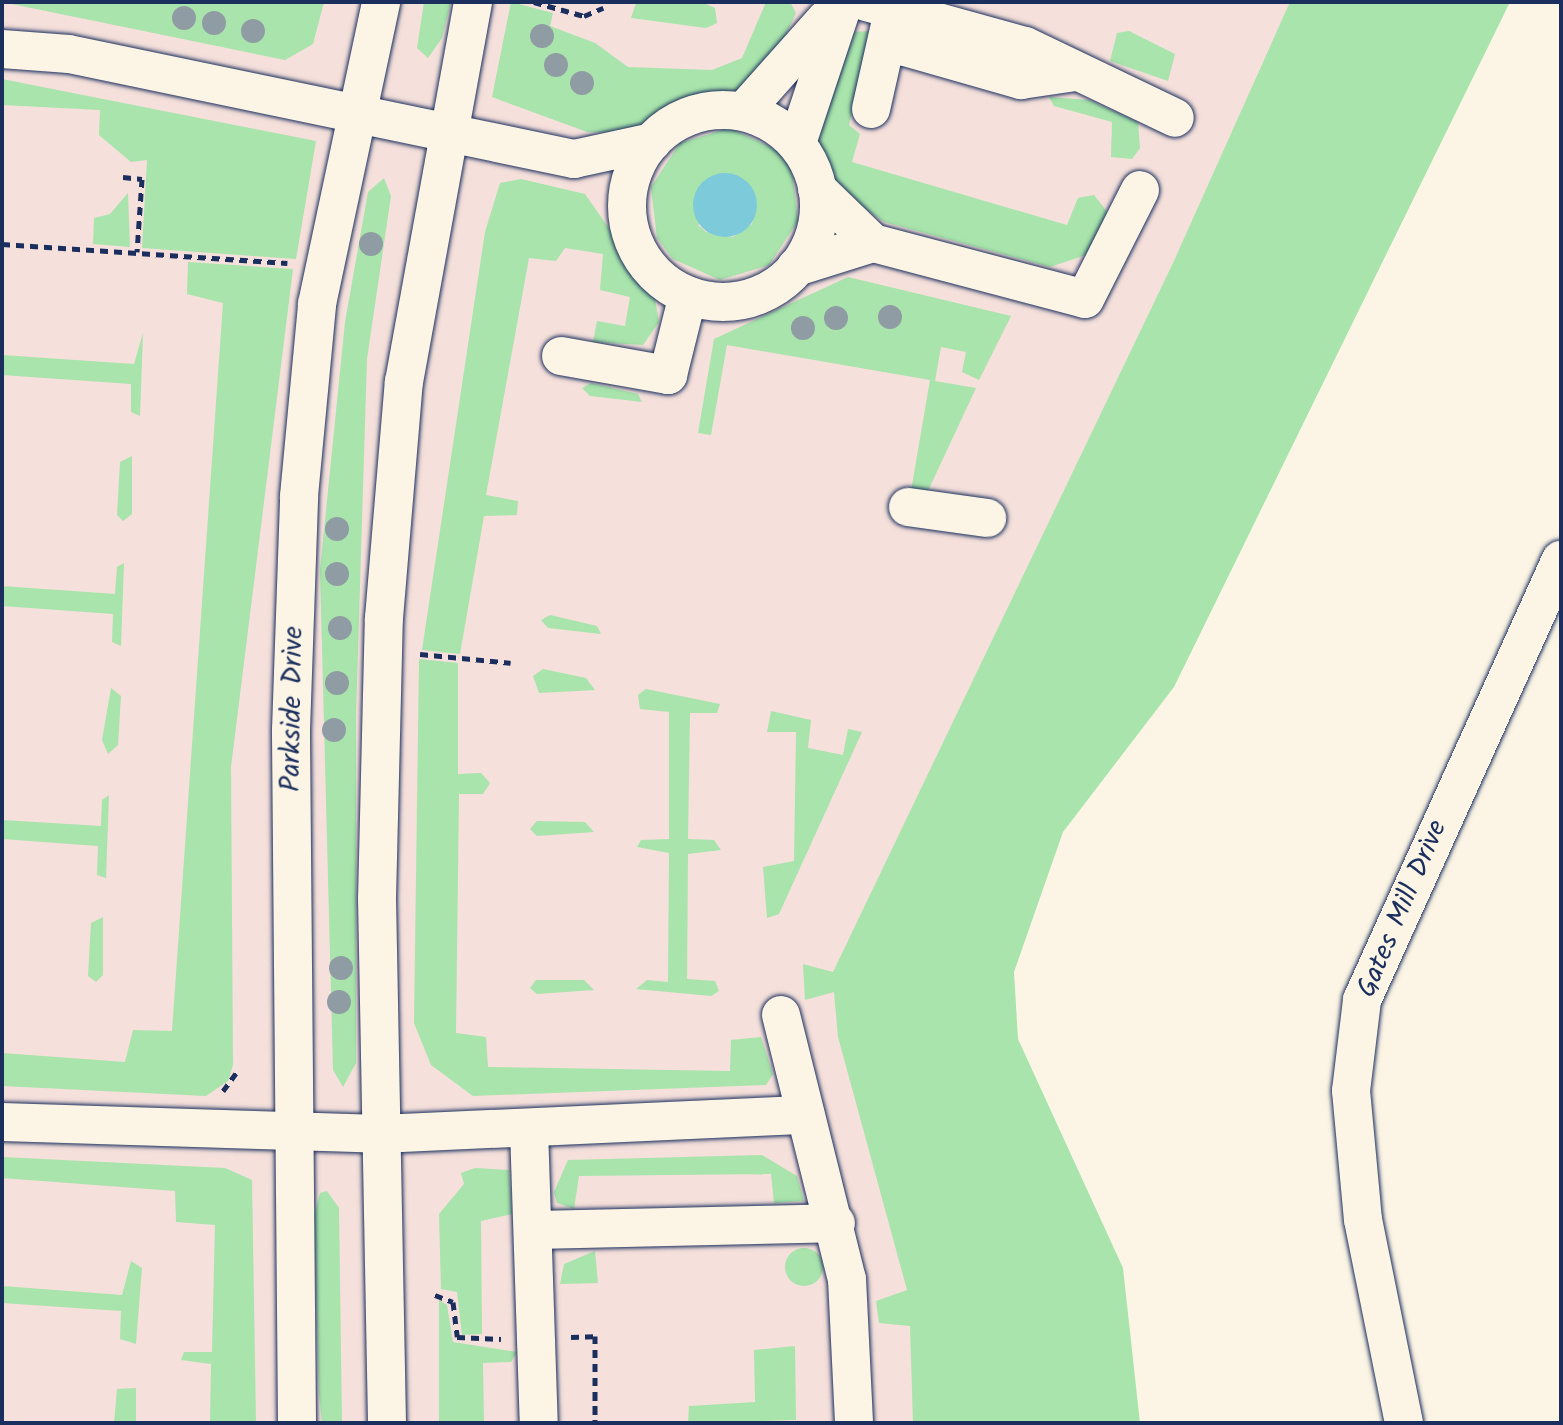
<!DOCTYPE html>
<html>
<head>
<meta charset="utf-8">
<style>
  body { margin:0 }
  #map { position:relative; width:1563px; height:1425px; overflow:hidden; background:#fcf5e5; font-family:Kalam,sans-serif }
  div>[style] { position:absolute }
  .built>* { inset:0; background:#f5e0db }
  .green>* { inset:0; background:#a8e4ab }
  .round { border-radius:50% }
  .water>* { inset:0; background:#7dcadb }
  .path>* { height:5px; margin-top:-2.5px; transform-origin:0; background:repeating-linear-gradient(90deg,#1b2f5e 0 8px,transparent 0 14px) }
  .roads { filter:drop-shadow(0 0 2px #1b2f5e) drop-shadow(0 0 2px #1b2f5e) }
  .minor>* { height:38px; margin:-19px; padding:0 19px; transform-origin:19px; border-radius:19px; background:#fcf5e5 }
  .minor>.ring { margin:-19px; padding:0; box-sizing:content-box; background:none; border:38px solid #fcf5e5; border-radius:50% }
  .trees>* { width:24px; height:24px; margin:-12px; border-radius:50%; background:#909ca3 }
  span { translate:-50% -50%; white-space:nowrap; text-align:center; line-height:1.15; -webkit-text-stroke:6px #fcf5e5; paint-order:stroke }
  .street-label { font-size:28px; color:#1b2f5e }
  .frame { position:absolute; inset:0; border:4px solid #1b2f5e; pointer-events:none }
</style>
</head>
<body>
<div id="map">
  <div class="built">
    <div style="clip-path:polygon(2px 2px,1408px 2px,940px 985px,1000px 1423px,2px 1423px)"></div>
  </div>
  <div class="green">
    <div style="clip-path:polygon(2px 2px,235px 4px,324px 2px,313px 44px,285px 60px)"></div>
    <div style="clip-path:polygon(424px 2px,451px 2px,442px 38px,428px 58px,417px 48px)"></div>
    <div style="clip-path:polygon(511px 2px,553px 13px,550px 26px,595px 43px,628px 67px,712px 70px,742px 58px,766px 2px,790px 2px,796px 13px,770px 69px,741px 91px,705px 93px,627px 133px,587px 132px,492px 97px)"></div>
    <div style="clip-path:polygon(665px 2px,701px 2px,715px 8px,717px 23px,706px 28px,631px 18px,636px 3px)"></div>
    <div style="clip-path:polygon(1290px 2px,1510px 2px,1174px 687px,1063px 832px,1014px 972px,1018px 1039px,1123px 1268px,1140px 1423px,913px 1423px,910px 1326px,879px 1323px,876px 1301px,907px 1290px,838px 1037px,834px 992px,805px 1000px,803px 964px,833px 972px,1173px 263px)"></div>
    <div style="clip-path:polygon(871px 31px,849px 125px,860px 134px,852px 162px,1067px 225px,1078px 198px,1094px 195px,1108px 213px,1086px 255px,1050px 267px,884px 222px,840px 191px,804px 128px,850px 32px)"></div>
    <div style="clip-path:polygon(1129px 31px,1175px 54px,1168px 81px,1110px 61px,1117px 33px)"></div>
    <div style="clip-path:polygon(2px 79px,316px 141px,296px 259px,142px 248px,147px 160px,131px 162px,99px 135px,100px 110px,2px 105px)"></div>
    <div style="clip-path:polygon(1049px 97px,1089px 100px,1138px 122px,1140px 148px,1132px 159px,1111px 157px,1112px 122px,1054px 106px)"></div>
    <div style="clip-path:polygon(evenodd,729px 128px,776px 149px,792px 170px,798px 221px,769px 265px,720px 280px,673px 259px,657px 238px,651px 187px,680px 143px,729px 128px,747px 182px,757px 202px,752px 224px,733px 237px,706px 232px,698px 225px,747px 182px)"></div>
    <div style="clip-path:polygon(384px 178px,391px 196px,367px 359px,356px 715px,356px 1063px,343px 1087px,333px 1070px,320px 570px,345px 322px,368px 192px)"></div>
    <div style="clip-path:polygon(521px 179px,585px 194px,654px 293px,659px 322px,643px 345px,593px 342px,597px 321px,625px 326px,630px 297px,600px 290px,603px 254px,565px 248px,556px 261px,529px 258px,486px 495px,518px 501px,517px 515px,484px 516px,460px 654px,422px 650px,485px 232px,500px 183px)"></div>
    <div style="clip-path:polygon(128px 193px,130px 247px,93px 244px,94px 218px,110px 214px)"></div>
    <div style="clip-path:polygon(188px 262px,293px 269px,231px 767px,233px 1065px,228px 1081px,206px 1096px,2px 1086px,2px 1053px,125px 1062px,133px 1030px,172px 1031px,223px 303px,187px 294px)"></div>
    <div style="clip-path:polygon(848px 277px,1011px 316px,979px 380px,962px 372px,966px 352px,941px 347px,935px 381px,976px 388px,927px 493px,911px 491px,930px 380px,727px 345px,711px 435px,698px 433px,714px 339px)"></div>
    <div style="clip-path:polygon(143px 333px,140px 416px,131px 412px,131px 384px,2px 375px,2px 355px,134px 364px)"></div>
    <div style="clip-path:polygon(591px 383px,638px 394px,642px 402px,590px 396px,582px 388px)"></div>
    <div style="clip-path:polygon(132px 456px,132px 514px,123px 521px,117px 515px,120px 462px)"></div>
    <div style="clip-path:polygon(124px 563px,121px 646px,112px 642px,113px 614px,2px 606px,2px 586px,115px 594px,117px 567px)"></div>
    <div style="clip-path:polygon(550px 615px,597px 626px,601px 634px,548px 628px,541px 620px)"></div>
    <div style="clip-path:polygon(419px 659px,458px 663px,458px 774px,481px 773px,490px 783px,483px 794px,459px 794px,456px 1033px,486px 1037px,488px 1067px,730px 1071px,731px 1040px,761px 1037px,773px 1074px,766px 1085px,473px 1096px,431px 1065px,414px 1023px)"></div>
    <div style="clip-path:polygon(543px 669px,586px 678px,595px 690px,539px 693px,533px 676px)"></div>
    <div style="clip-path:polygon(111px 688px,121px 696px,118px 745px,108px 754px,102px 740px)"></div>
    <div style="clip-path:polygon(646px 689px,720px 704px,717px 713px,690px 713px,688px 839px,714px 840px,721px 850px,688px 854px,687px 979px,715px 981px,719px 991px,711px 996px,636px 989px,647px 980px,668px 982px,669px 853px,637px 847px,641px 840px,669px 839px,669px 712px,640px 709px,638px 695px)"></div>
    <div style="clip-path:polygon(771px 711px,811px 720px,808px 748px,843px 755px,848px 729px,862px 732px,779px 914px,767px 918px,763px 867px,794px 861px,796px 732px,767px 732px)"></div>
    <div style="clip-path:polygon(109px 795px,106px 878px,97px 875px,98px 846px,2px 839px,2px 820px,101px 826px,102px 800px)"></div>
    <div style="clip-path:polygon(537px 821px,585px 822px,594px 832px,537px 836px,530px 829px)"></div>
    <div style="clip-path:polygon(103px 917px,103px 975px,96px 982px,88px 976px,91px 923px)"></div>
    <div style="clip-path:polygon(536px 980px,584px 980px,594px 990px,537px 994px,530px 988px)"></div>
    <div style="clip-path:polygon(762px 1155px,797px 1176px,804px 1201px,774px 1203px,771px 1174px,579px 1176px,574px 1209px,557px 1203px,554px 1192px,568px 1160px)"></div>
    <div style="clip-path:polygon(2px 1157px,225px 1168px,252px 1180px,256px 1423px,210px 1423px,211px 1364px,181px 1360px,184px 1352px,212px 1352px,215px 1225px,176px 1222px,175px 1191px,2px 1178px)"></div>
    <div style="clip-path:polygon(475px 1168px,509px 1170px,512px 1214px,481px 1221px,482px 1334px,462px 1335px,457px 1292px,441px 1289px,439px 1214px,464px 1184px,461px 1173px)"></div>
    <div style="clip-path:polygon(327px 1191px,339px 1208px,342px 1423px,322px 1423px,319px 1394px,314px 1215px,320px 1193px)"></div>
    <div class="round" style="left:785px;top:1248px;width:38px;height:38px"></div>
    <div style="clip-path:polygon(595px 1251px,598px 1283px,560px 1284px,564px 1264px)"></div>
    <div style="clip-path:polygon(131px 1261px,142px 1268px,136px 1344px,120px 1339px,121px 1311px,2px 1303px,2px 1286px,122px 1295px)"></div>
    <div style="clip-path:polygon(439px 1300px,447px 1305px,453px 1342px,517px 1352px,511px 1362px,483px 1363px,484px 1423px,439px 1423px)"></div>
    <div style="clip-path:polygon(795px 1346px,796px 1420px,688px 1423px,689px 1406px,755px 1402px,754px 1350px)"></div>
    <div style="clip-path:polygon(136px 1388px,136px 1423px,114px 1423px,117px 1389px)"></div>
  </div>
  <div class="water">
    <div class="round" style="left:693px;top:173px;width:64px;height:64px"></div>
  </div>
  <div class="path">
    <div style="left:534px;top:2px;width:52px;rotate:15.6deg"></div>
    <div style="left:584px;top:16px;width:21px;rotate:-23deg"></div>
    <div style="left:123px;top:177px;width:19px;rotate:6deg"></div>
    <div style="left:142px;top:179px;width:73px;rotate:93.9deg"></div>
    <div style="left:2px;top:244px;width:286px;rotate:3.8deg"></div>
    <div style="left:420px;top:654px;width:91px;rotate:5.6deg"></div>
    <div style="left:223px;top:1091px;width:26px;rotate:-54deg"></div>
    <div style="left:435px;top:1295px;width:19px;rotate:21deg"></div>
    <div style="left:453px;top:1302px;width:35px;rotate:83deg"></div>
    <div style="left:457px;top:1337px;width:44px;rotate:2.6deg"></div>
    <div style="left:571px;top:1337px;width:24px;rotate:-2deg"></div>
    <div style="left:595px;top:1336px;width:87px;rotate:90deg"></div>
  </div>
  <div class="roads">
    <div class="minor">
      <div style="left:866px;top:2px;width:165px;rotate:15.5deg"></div>
      <div style="left:1025px;top:46px;width:166px;rotate:25.6deg"></div>
      <div style="left:893px;top:10px;width:39px;rotate:72deg"></div>
      <div style="left:905px;top:47px;width:121px;rotate:15.9deg"></div>
      <div style="left:1021px;top:80px;width:55px;rotate:-8.4deg"></div>
      <div style="left:2px;top:49px;width:67px;rotate:4.3deg"></div>
      <div style="left:69px;top:54px;width:516px;rotate:11.75deg"></div>
      <div style="left:574px;top:159px;width:80px;rotate:-12.3deg"></div>
      <div style="left:871px;top:109px;width:100px;rotate:-77.3deg"></div>
      <div class="ring" style="left:627px;top:110px;width:154px;height:154px"></div>
      <div style="left:744px;top:111px;width:123px;rotate:-48.3deg"></div>
      <div style="left:797px;top:143px;width:149px;rotate:-71.6deg"></div>
      <div style="left:817px;top:189px;width:78px;rotate:44deg"></div>
      <div style="left:873px;top:243px;width:219px;rotate:14.8deg"></div>
      <div style="left:1085px;top:299px;width:122px;rotate:-63.2deg"></div>
      <div style="left:796px;top:267px;width:81px;rotate:-17.3deg"></div>
      <div style="left:561px;top:356px;width:109px;rotate:10.1deg"></div>
      <div style="left:668px;top:375px;width:82px;rotate:-76deg"></div>
      <div style="left:908px;top:507px;width:80px;rotate:7.9deg"></div>
      <div style="left:781px;top:1015px;width:272px;rotate:76deg"></div>
      <div style="left:847px;top:1279px;width:144px;rotate:87.2deg"></div>
      <div style="left:2px;top:1122px;width:378px;rotate:1.8deg"></div>
      <div style="left:380px;top:1134px;width:426px;rotate:-2.6deg"></div>
      <div style="left:529px;top:1129px;width:294px;rotate:88.1deg"></div>
      <div style="left:533px;top:1230px;width:303px;rotate:-1.3deg"></div>
      <div style="left:297px;top:1423px;width:693px;rotate:-90.5deg"></div>
      <div style="left:291px;top:730px;width:234px;rotate:-88deg"></div>
      <div style="left:299px;top:496px;width:193px;rotate:-84.6deg"></div>
      <div style="left:317px;top:304px;width:309px;rotate:-78deg"></div>
      <div style="left:387px;top:1423px;width:524px;rotate:-91.09deg"></div>
      <div style="left:377px;top:899px;width:281px;rotate:-88.6deg"></div>
      <div style="left:384px;top:618px;width:237px;rotate:-85.2deg"></div>
      <div style="left:404px;top:382px;width:386px;rotate:-79.7deg"></div>
      <div style="left:1404px;top:1423px;width:207px;rotate:-101.4deg"></div>
      <div style="left:1363px;top:1220px;width:130px;rotate:-95.3deg"></div>
      <div style="left:1351px;top:1091px;width:92px;rotate:-83.1deg"></div>
      <div style="left:1362px;top:1000px;width:483px;rotate:-65.7deg"></div>
    </div>
  </div>
  <div class="trees">
    <div style="left:184px;top:18px"></div>
    <div style="left:214px;top:23px"></div>
    <div style="left:253px;top:31px"></div>
    <div style="left:542px;top:36px"></div>
    <div style="left:556px;top:65px"></div>
    <div style="left:582px;top:83px"></div>
    <div style="left:371px;top:244px"></div>
    <div style="left:890px;top:317px"></div>
    <div style="left:836px;top:318px"></div>
    <div style="left:803px;top:328px"></div>
    <div style="left:337px;top:529px"></div>
    <div style="left:337px;top:574px"></div>
    <div style="left:340px;top:628px"></div>
    <div style="left:337px;top:683px"></div>
    <div style="left:334px;top:730px"></div>
    <div style="left:341px;top:968px"></div>
    <div style="left:339px;top:1002px"></div>
  </div>
  <div class="street-label">
    <span style="left:293px;top:709px;rotate:-89deg">Parkside Drive</span>
    <span style="left:1403px;top:909px;rotate:-67deg">Gates Mill Drive</span>
  </div>
  <div class="frame"></div>
</div>
</body>
</html>
